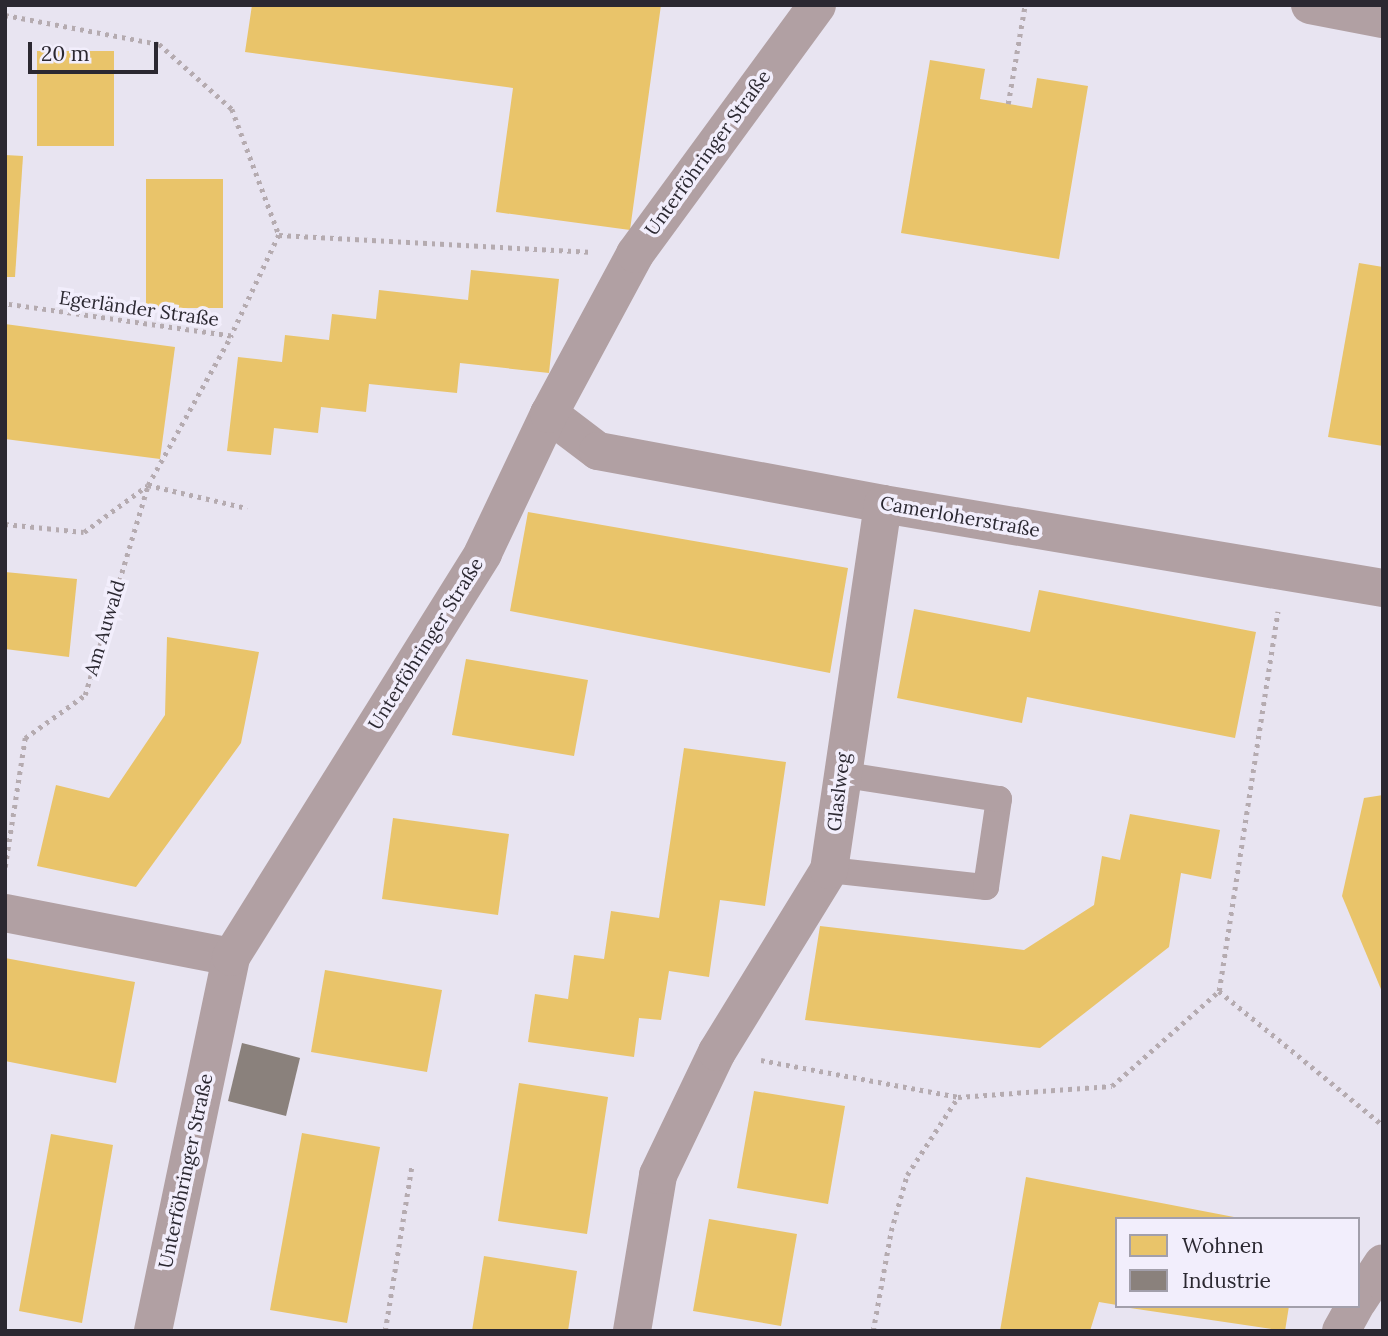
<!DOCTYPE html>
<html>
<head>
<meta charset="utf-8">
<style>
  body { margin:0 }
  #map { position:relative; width:1388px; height:1336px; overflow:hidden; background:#e8e4f1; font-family:Lora,serif }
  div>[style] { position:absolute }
  .homes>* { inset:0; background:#e9c46a }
  .industry>* { inset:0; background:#8a817c }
  .path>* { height:4.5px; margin-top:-2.25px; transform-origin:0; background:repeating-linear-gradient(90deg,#b5abb0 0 3.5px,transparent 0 8.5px) }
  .lane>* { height:26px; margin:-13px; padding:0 13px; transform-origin:13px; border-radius:13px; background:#b1a0a3 }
  .street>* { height:38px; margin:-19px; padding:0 19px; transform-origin:19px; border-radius:19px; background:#b1a0a3 }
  span { translate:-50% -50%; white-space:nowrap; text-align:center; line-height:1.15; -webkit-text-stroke:7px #f2eefc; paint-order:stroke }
  .street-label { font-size:19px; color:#2b2831 }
  .frame { position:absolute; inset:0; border:7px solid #2b2831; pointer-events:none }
  .legend { position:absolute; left:1115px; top:1217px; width:245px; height:91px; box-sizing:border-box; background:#f2eefc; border:2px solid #a29fab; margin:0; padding:9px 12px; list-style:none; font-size:21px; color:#2b2831 }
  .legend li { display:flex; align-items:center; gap:14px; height:35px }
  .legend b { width:35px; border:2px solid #a29fab }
  .scale { position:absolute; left:28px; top:42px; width:130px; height:32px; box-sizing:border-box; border:4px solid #2b2831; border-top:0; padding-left:9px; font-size:21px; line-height:24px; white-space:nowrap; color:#2b2831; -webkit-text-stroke:5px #f2eefc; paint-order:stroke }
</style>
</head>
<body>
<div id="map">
  <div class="homes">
    <div style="clip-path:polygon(252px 5px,661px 5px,630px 230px,496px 212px,513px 88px,245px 52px)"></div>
    <div style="clip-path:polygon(37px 51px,114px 51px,114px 146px,37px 146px)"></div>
    <div style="clip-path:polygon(930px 60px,985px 69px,980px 99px,1032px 108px,1037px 78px,1088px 86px,1059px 259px,901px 233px)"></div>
    <div style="clip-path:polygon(5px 155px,23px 156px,15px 277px,5px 277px)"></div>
    <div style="clip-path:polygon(146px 179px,223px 179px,223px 308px,146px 308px)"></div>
    <div style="clip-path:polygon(1359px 263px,1383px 267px,1383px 446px,1328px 437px)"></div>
    <div style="clip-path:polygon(471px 270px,559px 279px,549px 373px,460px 363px,457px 393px,369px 384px,366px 412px,321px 407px,318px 433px,274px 428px,271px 455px,227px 451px,238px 357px,282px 362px,285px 335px,329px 340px,332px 314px,376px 319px,379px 290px,468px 300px)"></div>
    <div style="clip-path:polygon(5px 324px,175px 347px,160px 459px,5px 439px)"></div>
    <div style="clip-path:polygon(528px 512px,848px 568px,830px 673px,510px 611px)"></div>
    <div style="clip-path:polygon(5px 572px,77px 579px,69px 657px,5px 649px)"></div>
    <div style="clip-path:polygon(1039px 590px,1256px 632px,1235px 738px,1027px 697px,1022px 723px,897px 698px,914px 609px,1030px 632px)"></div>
    <div style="clip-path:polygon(167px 637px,259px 652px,241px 743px,136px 887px,37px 866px,56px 785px,109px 798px,165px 715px)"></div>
    <div style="clip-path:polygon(466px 659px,588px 680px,574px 756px,452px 735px)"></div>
    <div style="clip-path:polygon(684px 748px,786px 762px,765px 906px,720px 900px,709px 977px,669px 971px,661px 1020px,639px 1018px,634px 1057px,528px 1042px,535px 994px,568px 999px,574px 955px,604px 959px,611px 911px,659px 918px)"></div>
    <div style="clip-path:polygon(1383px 795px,1383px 994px,1342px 896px,1364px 798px)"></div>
    <div style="clip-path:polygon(1130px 814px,1220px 830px,1211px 879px,1181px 873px,1169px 947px,1040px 1048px,805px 1020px,820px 926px,1024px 950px,1094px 905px,1102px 856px,1120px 860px)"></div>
    <div style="clip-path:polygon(393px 818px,509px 834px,498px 915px,382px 899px)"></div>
    <div style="clip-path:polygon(5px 958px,135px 982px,116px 1083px,5px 1061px)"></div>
    <div style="clip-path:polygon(325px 970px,442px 990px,427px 1072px,311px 1052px)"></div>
    <div style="clip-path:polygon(519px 1083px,608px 1097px,587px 1234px,498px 1221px)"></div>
    <div style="clip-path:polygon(754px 1091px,845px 1106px,828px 1204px,737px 1188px)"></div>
    <div style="clip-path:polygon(302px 1133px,380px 1147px,347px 1323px,270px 1310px)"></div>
    <div style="clip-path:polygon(51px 1134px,113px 1145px,82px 1323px,19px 1311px)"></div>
    <div style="clip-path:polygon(1026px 1177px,1234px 1217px,1234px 1219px,1117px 1219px,1117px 1305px,1099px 1302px,1090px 1331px,1000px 1331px)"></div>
    <div style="clip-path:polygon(709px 1219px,797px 1234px,781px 1326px,693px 1311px)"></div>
    <div style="clip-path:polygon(484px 1256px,577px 1271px,568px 1331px,472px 1331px)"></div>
    <div style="clip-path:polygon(1289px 1306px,1285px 1331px,1130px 1308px,1131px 1306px)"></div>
  </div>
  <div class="industry">
    <div style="clip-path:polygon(242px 1043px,300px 1058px,286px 1116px,228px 1101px)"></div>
  </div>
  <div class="path">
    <div style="left:5px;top:15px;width:157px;rotate:10.7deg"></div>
    <div style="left:159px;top:44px;width:98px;rotate:41.7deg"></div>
    <div style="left:232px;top:109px;width:134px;rotate:69.5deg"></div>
    <div style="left:279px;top:235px;width:112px;rotate:115.4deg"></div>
    <div style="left:231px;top:336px;width:228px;rotate:-171.9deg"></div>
    <div style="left:1008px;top:104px;width:100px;rotate:-80.3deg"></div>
    <div style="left:279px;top:235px;width:310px;rotate:3.1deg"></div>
    <div style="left:5px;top:524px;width:79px;rotate:5.8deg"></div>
    <div style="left:84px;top:532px;width:79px;rotate:-36.3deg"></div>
    <div style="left:148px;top:485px;width:102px;rotate:13.1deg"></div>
    <div style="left:5px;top:867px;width:131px;rotate:-81.2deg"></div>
    <div style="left:25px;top:738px;width:74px;rotate:-35.6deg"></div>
    <div style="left:85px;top:695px;width:219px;rotate:-73.3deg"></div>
    <div style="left:148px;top:485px;width:171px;rotate:-60.9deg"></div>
    <div style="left:1219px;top:991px;width:384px;rotate:-81.2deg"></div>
    <div style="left:761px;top:1060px;width:200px;rotate:10.6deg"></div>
    <div style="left:958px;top:1097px;width:154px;rotate:-4.1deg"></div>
    <div style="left:1112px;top:1086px;width:143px;rotate:-41.6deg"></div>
    <div style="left:1219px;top:991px;width:212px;rotate:39.3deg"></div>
    <div style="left:385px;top:1331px;width:168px;rotate:-80.8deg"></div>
    <div style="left:873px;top:1331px;width:102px;rotate:-79.8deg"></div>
    <div style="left:891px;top:1231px;width:58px;rotate:-74.1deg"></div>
    <div style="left:907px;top:1175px;width:93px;rotate:-56.8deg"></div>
  </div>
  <div class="lane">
    <div style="left:829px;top:870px;width:158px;rotate:6.2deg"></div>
    <div style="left:986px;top:887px;width:89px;rotate:-81.6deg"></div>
    <div style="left:999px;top:799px;width:161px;rotate:-171.1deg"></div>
  </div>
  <div class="street">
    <div style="left:1310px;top:5px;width:74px;rotate:10.9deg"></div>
    <div style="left:549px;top:414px;width:61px;rotate:37.1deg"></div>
    <div style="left:598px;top:451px;width:290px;rotate:10.5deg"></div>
    <div style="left:883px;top:504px;width:507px;rotate:9.54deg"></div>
    <div style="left:5px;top:913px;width:230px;rotate:11deg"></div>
    <div style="left:1358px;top:1301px;width:45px;rotate:-56.7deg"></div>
    <div style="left:153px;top:1331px;width:382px;rotate:-78.2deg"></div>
    <div style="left:231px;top:957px;width:476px;rotate:-58deg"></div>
    <div style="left:483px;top:553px;width:154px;rotate:-64.6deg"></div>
    <div style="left:549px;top:414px;width:182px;rotate:-61.7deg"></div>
    <div style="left:635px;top:254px;width:308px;rotate:-53.8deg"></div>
    <div style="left:632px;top:1331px;width:158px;rotate:-80.5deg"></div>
    <div style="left:658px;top:1175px;width:136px;rotate:-64.4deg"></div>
    <div style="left:717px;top:1052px;width:214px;rotate:-58.4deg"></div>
    <div style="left:829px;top:870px;width:370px;rotate:-81.6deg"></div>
    <div style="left:1341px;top:1331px;width:29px;rotate:-61deg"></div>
  </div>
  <div class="street-label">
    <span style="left:708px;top:153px;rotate:-54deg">Unterföhringer Straße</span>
    <span style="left:139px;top:309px;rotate:8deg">Egerländer Straße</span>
    <span style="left:960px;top:517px;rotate:10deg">Camerloherstraße</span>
    <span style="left:105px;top:628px;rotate:-73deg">Am Auwald</span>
    <span style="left:426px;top:644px;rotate:-58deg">Unterföhringer Straße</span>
    <span style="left:839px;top:792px;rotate:-83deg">Glaslweg</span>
    <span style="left:186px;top:1171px;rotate:-78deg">Unterföhringer Straße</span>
  </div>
  <div class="frame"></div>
  <ul class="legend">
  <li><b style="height:19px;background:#e9c46a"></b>Wohnen</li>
  <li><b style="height:19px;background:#8a817c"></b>Industrie</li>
  </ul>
  <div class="scale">20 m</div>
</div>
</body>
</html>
